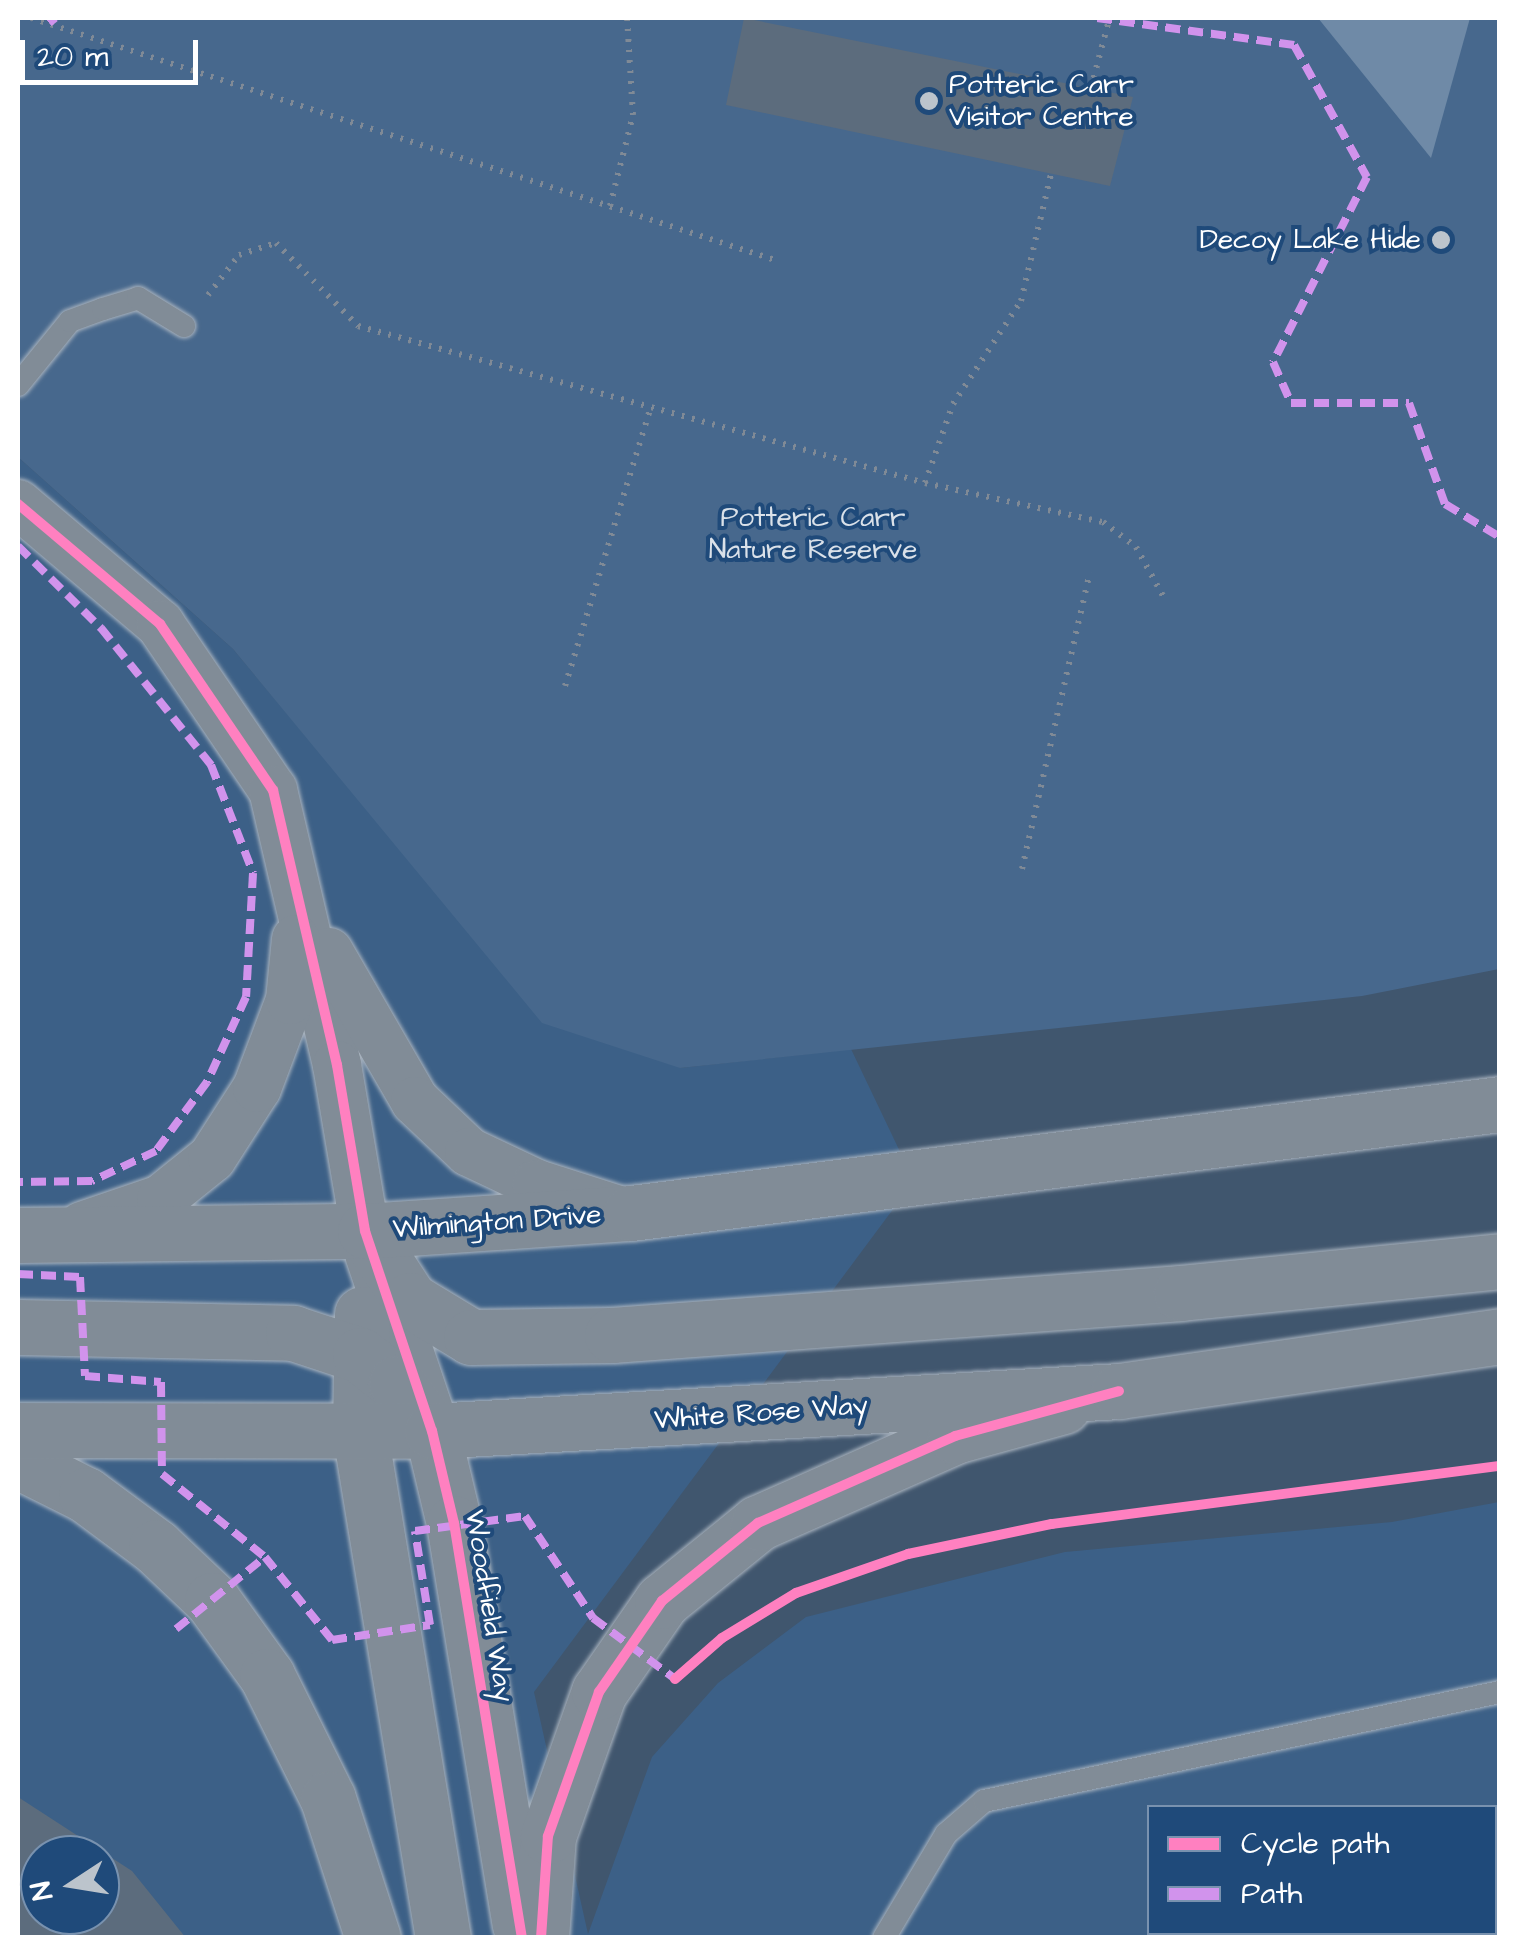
<!DOCTYPE html>
<html>
<head>
<meta charset="utf-8">
<style>
  body { margin:0 }
  #map { position:relative; width:1517px; height:1955px; overflow:hidden; background:#40566e; font-family:"Architects Daughter",sans-serif }
  div>[style] { position:absolute }
  .built>* { inset:0; background:#3c6087 }
  .green>* { inset:0; background:#47688d }
  .water>* { inset:0; background:#6f8aa7 }
  .building>* { inset:0; background:#5c6c7d }
  .path>* { height:6px; margin-top:-3px; transform-origin:0; background:repeating-linear-gradient(90deg,#808a96 0 2.5px,transparent 0 10.5px) }
  .roads { filter:drop-shadow(0 0 2px #a9b3be) drop-shadow(0 0 2px #a9b3be) }
  .lane>* { height:22px; margin:-11px; padding:0 11px; transform-origin:11px; border-radius:11px; background:#818c97 }
  .street>* { height:48px; margin:-24px; padding:0 24px; transform-origin:24px; border-radius:24px; background:#818c97 }
  .secondary>* { height:55px; margin:-27.5px; padding:0 27.5px; transform-origin:27.5px; border-radius:27.5px; background:#818c97 }
  .highway>* { height:55px; margin:-27.5px; padding:0 27.5px; transform-origin:27.5px; border-radius:27.5px; background:#818c97 }
  .quiet>* { height:8px; margin-top:-4px; transform-origin:0; background:repeating-linear-gradient(90deg,#d193ec 0 15px,transparent 0 23px) }
  .cycleway>* { height:10px; margin:-5px; padding:0 5px; transform-origin:5px; border-radius:5px; background:#ff80c0 }
  .dots>* { width:28px; height:28px; translate:-50% -50%; box-sizing:border-box; border:5px solid #1f4a7a; border-radius:50% }
  span { translate:-50% -50%; white-space:nowrap; text-align:center; line-height:1.15; -webkit-text-stroke:8px #1f4a7a; paint-order:stroke }
  .poi-label { font-size:28px; color:#fff }
  .left { translate:0 -50%; text-align:left }
  .right { translate:-100% -50%; text-align:right }
  .park-label { font-size:28px; color:#dae1e9 }
  .street-label { font-size:28px; color:#fff }
  .frame { position:absolute; inset:0; border:20px solid #fff; pointer-events:none }
  .legend { position:absolute; left:1147px; top:1805px; width:350px; height:130px; box-sizing:border-box; background:#1f4a7a; border:2px solid #7992af; margin:0; padding:12px 18px; list-style:none; font-size:30px; color:#fff }
  .legend li { display:flex; align-items:center; gap:20px; height:50px }
  .legend b { width:50px; border:2px solid #7992af }
  .north { position:absolute; left:20px; top:1835px; width:100px; height:100px; box-sizing:border-box; background:#1f4a7a; border:2px solid #7992af; border-radius:50%; rotate:258deg; font-size:28px; font-weight:700; line-height:40px; text-align:center; color:#fff }
  .north::after { content:''; display:block; margin:auto; width:35px; height:45px; background:#bcc4cc; clip-path:polygon(50% 0,100% 100%,50% 72%,0 100%) }
  .scale { position:absolute; left:20px; top:40px; width:178px; height:45px; box-sizing:border-box; border:5px solid #fff; border-top:0; padding-left:12px; font-size:30px; line-height:35px; white-space:nowrap; color:#fff; -webkit-text-stroke:8px #1f4a7a; paint-order:stroke }
</style>
</head>
<body>
<div id="map">
  <div class="built">
    <div style="clip-path:polygon(evenodd,18px 457px,233px 649px,434px 890px,680px 1068px,851px 1049px,914px 1181px,534px 1692px,588px 1934px,652px 1757px,718px 1683px,806px 1617px,1065px 1552px,1392px 1522px,1499px 1502px,1499px 1937px,18px 1937px,18px 457px,1150px 1808px,1494px 1808px,1494px 1932px,1150px 1932px,1150px 1808px,18px 457px,40px 1855px,100px 1855px,100px 1915px,40px 1915px,40px 1855px)"></div>
  </div>
  <div class="green">
    <div style="clip-path:polygon(18px 18px,1499px 18px,1499px 969px,1362px 996px,680px 1068px,542px 1023px,233px 649px,18px 457px)"></div>
  </div>
  <div class="water">
    <div style="clip-path:polygon(1318px 18px,1470px 18px,1431px 158px)"></div>
  </div>
  <div class="building">
    <div style="clip-path:polygon(744px 18px,1133px 97px,1110px 186px,726px 105px)"></div>
    <div style="clip-path:polygon(evenodd,18px 1797px,132px 1871px,186px 1938px,18px 1938px,18px 1797px,40px 1855px,100px 1855px,100px 1915px,40px 1915px,40px 1855px)"></div>
  </div>
  <div class="path">
    <div style="left:31px;top:18px;width:782px;rotate:18.02deg"></div>
    <div style="left:1091px;top:88px;width:70px;rotate:-75.2deg"></div>
    <div style="left:610px;top:206px;width:94px;rotate:-75.8deg"></div>
    <div style="left:633px;top:115px;width:97px;rotate:-93.5deg"></div>
    <div style="left:208px;top:295px;width:51px;rotate:-52.2deg"></div>
    <div style="left:239px;top:255px;width:39px;rotate:-18deg"></div>
    <div style="left:276px;top:243px;width:117px;rotate:45.3deg"></div>
    <div style="left:358px;top:326px;width:588px;rotate:15.48deg"></div>
    <div style="left:925px;top:483px;width:182px;rotate:12.4deg"></div>
    <div style="left:1103px;top:522px;width:41px;rotate:37.1deg"></div>
    <div style="left:1136px;top:547px;width:56px;rotate:61.1deg"></div>
    <div style="left:925px;top:483px;width:84px;rotate:-70.5deg"></div>
    <div style="left:953px;top:404px;width:123px;rotate:-56.6deg"></div>
    <div style="left:1021px;top:301px;width:130px;rotate:-76.7deg"></div>
    <div style="left:565px;top:686px;width:293px;rotate:-72.9deg"></div>
    <div style="left:1022px;top:869px;width:304px;rotate:-77.1deg"></div>
  </div>
  <div class="roads">
    <div class="lane">
      <div style="left:18px;top:385px;width:82px;rotate:-50.9deg"></div>
      <div style="left:70px;top:321px;width:35px;rotate:-20deg"></div>
      <div style="left:103px;top:309px;width:37px;rotate:-17deg"></div>
      <div style="left:138px;top:298px;width:54px;rotate:31.3deg"></div>
      <div style="left:884px;top:1938px;width:121px;rotate:-59.2deg"></div>
      <div style="left:946px;top:1834px;width:50px;rotate:-41deg"></div>
      <div style="left:984px;top:1801px;width:527px;rotate:-11.93deg"></div>
    </div>
    <div class="street">
      <div style="left:18px;top:504px;width:186px;rotate:40.2deg"></div>
      <div style="left:160px;top:624px;width:201px;rotate:55.8deg"></div>
      <div style="left:273px;top:790px;width:282px;rotate:76.9deg"></div>
      <div style="left:337px;top:1065px;width:168px;rotate:80.4deg"></div>
      <div style="left:329px;top:952px;width:172px;rotate:60deg"></div>
      <div style="left:415px;top:1101px;width:74px;rotate:43.4deg"></div>
      <div style="left:469px;top:1152px;width:75px;rotate:25.2deg"></div>
      <div style="left:537px;top:1184px;width:86px;rotate:17.6deg"></div>
      <div style="left:82px;top:1226px;width:83px;rotate:-18.9deg"></div>
      <div style="left:161px;top:1199px;width:65px;rotate:-38.8deg"></div>
      <div style="left:212px;top:1158px;width:83px;rotate:-57.3deg"></div>
      <div style="left:257px;top:1088px;width:94px;rotate:-69.4deg"></div>
      <div style="left:290px;top:1000px;width:61px;rotate:-84.4deg"></div>
    </div>
    <div class="secondary">
      <div style="left:372px;top:1253px;width:188px;rotate:71.4deg"></div>
      <div style="left:432px;top:1431px;width:95px;rotate:76.6deg"></div>
      <div style="left:454px;top:1523px;width:406px;rotate:80.7deg"></div>
      <div style="left:362px;top:1314px;width:119px;rotate:91deg"></div>
      <div style="left:360px;top:1433px;width:512px;rotate:80.67deg"></div>
      <div style="left:18px;top:1461px;width:76px;rotate:26.6deg"></div>
      <div style="left:86px;top:1495px;width:87px;rotate:36.6deg"></div>
      <div style="left:156px;top:1547px;width:77px;rotate:43.4deg"></div>
      <div style="left:212px;top:1600px;width:94px;rotate:54.1deg"></div>
      <div style="left:267px;top:1676px;width:137px;rotate:63.6deg"></div>
      <div style="left:328px;top:1799px;width:146px;rotate:72.1deg"></div>
      <div style="left:541px;top:1938px;width:102px;rotate:-86.1deg"></div>
      <div style="left:548px;top:1836px;width:153px;rotate:-70.5deg"></div>
      <div style="left:599px;top:1692px;width:111px;rotate:-55.3deg"></div>
      <div style="left:662px;top:1601px;width:124px;rotate:-39.1deg"></div>
      <div style="left:758px;top:1523px;width:215px;rotate:-23.8deg"></div>
      <div style="left:955px;top:1436px;width:112px;rotate:-15.5deg"></div>
    </div>
    <div class="highway">
      <div style="left:365px;top:1231px;width:82px;rotate:56.9deg"></div>
      <div style="left:410px;top:1300px;width:71px;rotate:31.2deg"></div>
      <div style="left:471px;top:1337px;width:141px;rotate:-0.8deg"></div>
      <div style="left:612px;top:1335px;width:571px;rotate:-4.22deg"></div>
      <div style="left:1181px;top:1293px;width:321px;rotate:-5.7deg"></div>
      <div style="left:18px;top:1235px;width:347px;rotate:-0.7deg"></div>
      <div style="left:365px;top:1231px;width:267px;rotate:-3.9deg"></div>
      <div style="left:631px;top:1213px;width:876px;rotate:-7.15deg"></div>
      <div style="left:18px;top:1327px;width:275px;rotate:1.2deg"></div>
      <div style="left:293px;top:1333px;width:71px;rotate:18.2deg"></div>
      <div style="left:360px;top:1355px;width:46px;rotate:37.9deg"></div>
      <div style="left:396px;top:1383px;width:60px;rotate:53.1deg"></div>
      <div style="left:18px;top:1430px;width:414px;rotate:0.1deg"></div>
      <div style="left:432px;top:1431px;width:688px;rotate:-3.33deg"></div>
      <div style="left:1119px;top:1391px;width:385px;rotate:-8.2deg"></div>
    </div>
  </div>
  <div class="quiet">
    <div style="left:1097px;top:18px;width:199px;rotate:7.8deg"></div>
    <div style="left:1294px;top:45px;width:151px;rotate:61.1deg"></div>
    <div style="left:1367px;top:177px;width:208px;rotate:116.9deg"></div>
    <div style="left:1273px;top:362px;width:45px;rotate:66.3deg"></div>
    <div style="left:1291px;top:403px;width:118px"></div>
    <div style="left:1409px;top:403px;width:107px;rotate:70.4deg"></div>
    <div style="left:1445px;top:504px;width:64px;rotate:31deg"></div>
    <div style="left:49px;top:23px;width:8px;rotate:-40deg"></div>
    <div style="left:18px;top:546px;width:117px;rotate:44.7deg"></div>
    <div style="left:101px;top:628px;width:176px;rotate:51.2deg"></div>
    <div style="left:211px;top:765px;width:116px;rotate:68.7deg"></div>
    <div style="left:253px;top:873px;width:124px;rotate:93.2deg"></div>
    <div style="left:246px;top:997px;width:94px;rotate:114.6deg"></div>
    <div style="left:207px;top:1082px;width:86px;rotate:126.5deg"></div>
    <div style="left:156px;top:1151px;width:71px;rotate:154.9deg"></div>
    <div style="left:92px;top:1181px;width:74px;rotate:179.2deg"></div>
    <div style="left:18px;top:1274px;width:62px;rotate:2.8deg"></div>
    <div style="left:80px;top:1277px;width:99px;rotate:87.1deg"></div>
    <div style="left:85px;top:1376px;width:76px;rotate:4.5deg"></div>
    <div style="left:161px;top:1382px;width:92px;rotate:89.4deg"></div>
    <div style="left:162px;top:1474px;width:132px;rotate:38.9deg"></div>
    <div style="left:176px;top:1629px;width:114px;rotate:-39deg"></div>
    <div style="left:265px;top:1557px;width:107px;rotate:51.1deg"></div>
    <div style="left:332px;top:1640px;width:99px;rotate:-8.7deg"></div>
    <div style="left:430px;top:1625px;width:95px;rotate:-99.1deg"></div>
    <div style="left:415px;top:1531px;width:111px;rotate:-7.8deg"></div>
    <div style="left:525px;top:1516px;width:123px;rotate:56.3deg"></div>
    <div style="left:593px;top:1618px;width:102px;rotate:36.6deg"></div>
  </div>
  <div class="cycleway">
    <div style="left:18px;top:504px;width:186px;rotate:40.2deg"></div>
    <div style="left:160px;top:624px;width:201px;rotate:55.8deg"></div>
    <div style="left:273px;top:790px;width:282px;rotate:76.9deg"></div>
    <div style="left:337px;top:1065px;width:168px;rotate:80.4deg"></div>
    <div style="left:365px;top:1231px;width:211px;rotate:71.5deg"></div>
    <div style="left:432px;top:1431px;width:95px;rotate:76.6deg"></div>
    <div style="left:454px;top:1523px;width:421px;rotate:80.7deg"></div>
    <div style="left:675px;top:1679px;width:62px;rotate:-41.1deg"></div>
    <div style="left:722px;top:1638px;width:87px;rotate:-31.3deg"></div>
    <div style="left:796px;top:1593px;width:119px;rotate:-19.2deg"></div>
    <div style="left:908px;top:1554px;width:147px;rotate:-11.8deg"></div>
    <div style="left:1052px;top:1524px;width:452px;rotate:-7.4deg"></div>
    <div style="left:541px;top:1938px;width:102px;rotate:-86.1deg"></div>
    <div style="left:548px;top:1836px;width:153px;rotate:-70.5deg"></div>
    <div style="left:599px;top:1692px;width:111px;rotate:-55.3deg"></div>
    <div style="left:662px;top:1601px;width:124px;rotate:-39.1deg"></div>
    <div style="left:758px;top:1523px;width:215px;rotate:-23.8deg"></div>
    <div style="left:955px;top:1436px;width:170px;rotate:-15.3deg"></div>
  </div>
  <div class="dots">
    <div style="left:929px;top:101px;background:#bcc4cc"></div>
    <div style="left:1441px;top:240px;background:#bcc4cc"></div>
  </div>
  <div class="poi-label">
    <span class="left" style="left:949px;top:101px">Potteric Carr<br>Visitor Centre</span>
    <span class="right" style="left:1421px;top:240px">Decoy Lake Hide</span>
  </div>
  <div class="park-label">
    <span style="left:813px;top:534px">Potteric Carr<br>Nature Reserve</span>
  </div>
  <div class="street-label">
    <span style="left:497px;top:1222px;rotate:-4deg">Wilmington Drive</span>
    <span style="left:761px;top:1413px;rotate:-4deg">White Rose Way</span>
    <span style="left:489px;top:1606px;rotate:81deg">Woodfield Way</span>
  </div>
  <div class="frame"></div>
  <ul class="legend">
  <li><b style="height:12px;background:#ff80c0"></b>Cycle path</li>
  <li><b style="height:12px;background:#d193ec"></b>Path</li>
  </ul>
  <div class="north">N</div>
  <div class="scale">20 m</div>
</div>
</body>
</html>
